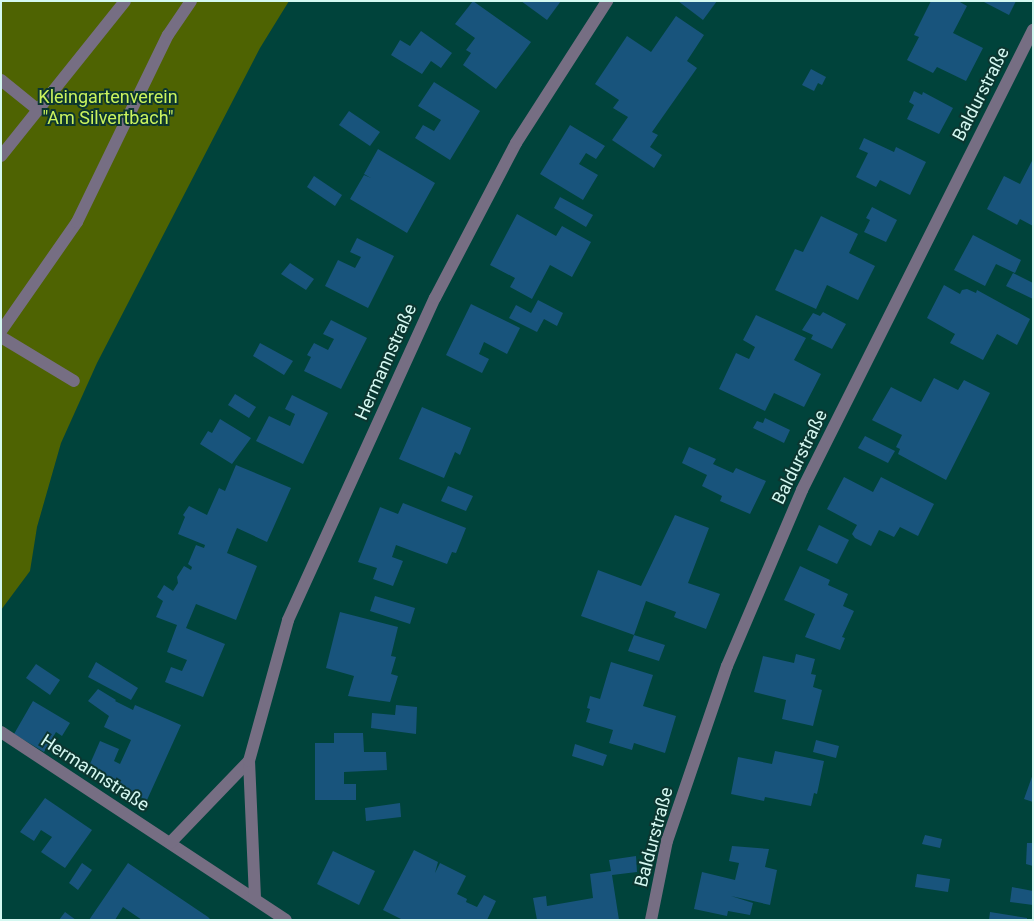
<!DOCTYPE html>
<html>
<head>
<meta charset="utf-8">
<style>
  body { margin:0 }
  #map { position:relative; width:1034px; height:921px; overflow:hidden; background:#00433b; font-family:Roboto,sans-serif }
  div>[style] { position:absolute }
  .green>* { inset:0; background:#4e6302 }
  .building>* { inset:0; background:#18547c }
  .service>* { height:12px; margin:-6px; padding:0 6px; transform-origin:6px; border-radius:6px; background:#766e83 }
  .minor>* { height:12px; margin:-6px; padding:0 6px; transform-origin:6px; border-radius:6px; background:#766e83 }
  span { translate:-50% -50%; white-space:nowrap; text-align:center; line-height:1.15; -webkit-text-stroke:4px #0c3630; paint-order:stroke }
  .street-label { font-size:18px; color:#d4f8f1 }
  .park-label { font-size:18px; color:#cbf35e }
  .frame { position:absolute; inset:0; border:2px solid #d4f8f1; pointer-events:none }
</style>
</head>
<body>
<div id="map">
  <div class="green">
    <div style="clip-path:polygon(1px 1px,289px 1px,260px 48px,97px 363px,61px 443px,37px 527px,30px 571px,1px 610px)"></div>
  </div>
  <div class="building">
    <div style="clip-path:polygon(473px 1px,531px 42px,496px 89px,463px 65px,471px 53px,466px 50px,475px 38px,455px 24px)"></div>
    <div style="clip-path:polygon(521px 1px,561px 1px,547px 20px)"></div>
    <div style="clip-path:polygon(678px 1px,717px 1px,703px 20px)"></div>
    <div style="clip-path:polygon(931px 1px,958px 1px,967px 6px,953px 33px,983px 48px,966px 81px,937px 67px,933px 73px,907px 60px,919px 37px,914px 35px)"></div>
    <div style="clip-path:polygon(982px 1px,1016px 1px,1009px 15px)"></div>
    <div style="clip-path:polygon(676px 16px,704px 35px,687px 61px,697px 68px,652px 132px,658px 135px,650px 147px,662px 155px,654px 168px,612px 140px,628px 117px,613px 108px,619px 100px,595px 84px,627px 36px,651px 52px)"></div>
    <div style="clip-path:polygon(421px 31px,452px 53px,441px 68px,431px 61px,422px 74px,391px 55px,400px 40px,410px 46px)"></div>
    <div style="clip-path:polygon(811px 69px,826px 77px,822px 85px,818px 83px,814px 91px,802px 85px)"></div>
    <div style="clip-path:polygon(434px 82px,480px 111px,450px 160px,415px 138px,423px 125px,434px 131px,441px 120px,418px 106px)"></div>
    <div style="clip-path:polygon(914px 91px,922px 95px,923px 92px,953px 108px,939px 134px,907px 119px,914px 105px,909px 102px)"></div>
    <div style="clip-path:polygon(349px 111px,380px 132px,370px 146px,339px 125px)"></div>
    <div style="clip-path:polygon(570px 125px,605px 146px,596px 159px,586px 153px,579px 164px,598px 175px,583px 200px,540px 174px)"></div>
    <div style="clip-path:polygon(864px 138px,894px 152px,896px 147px,926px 162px,910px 195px,880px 180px,876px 187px,856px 177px,868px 153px,859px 149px)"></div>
    <div style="clip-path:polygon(378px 149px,435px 183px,407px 233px,350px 199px,364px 175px,371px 178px,364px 174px)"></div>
    <div style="clip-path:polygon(1033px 159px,1033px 226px,1020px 219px,1017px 225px,987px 209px,1004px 176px,1020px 184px)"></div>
    <div style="clip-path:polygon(314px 176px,342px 195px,335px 206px,307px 187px)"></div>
    <div style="clip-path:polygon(560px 197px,593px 215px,586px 227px,554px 208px)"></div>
    <div style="clip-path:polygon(872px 207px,897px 220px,886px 242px,864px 232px,870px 220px,866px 218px)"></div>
    <div style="clip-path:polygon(517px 214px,556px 236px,562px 226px,591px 242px,572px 277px,550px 265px,532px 299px,510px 287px,515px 278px,490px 265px)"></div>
    <div style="clip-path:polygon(821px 216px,858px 234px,849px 253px,875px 266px,858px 300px,827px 285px,816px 309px,775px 290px,795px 249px,803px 252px)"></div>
    <div style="clip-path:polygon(973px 235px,1021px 260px,1015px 273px,996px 264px,985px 286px,954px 270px)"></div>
    <div style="clip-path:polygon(357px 238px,394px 256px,368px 308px,325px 286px,338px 260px,355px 268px,361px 257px,350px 252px)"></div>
    <div style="clip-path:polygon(290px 263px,314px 279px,306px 290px,281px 274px)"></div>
    <div style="clip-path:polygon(1013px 273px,1033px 283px,1033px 299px,1006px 286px)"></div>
    <div style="clip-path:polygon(944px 285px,960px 294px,962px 290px,967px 289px,976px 293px,977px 290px,1030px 319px,1017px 345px,997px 334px,983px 360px,950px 343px,955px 334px,927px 318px)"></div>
    <div style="clip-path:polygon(538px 300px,563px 313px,557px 326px,544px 319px,537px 332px,509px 318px,516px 305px,531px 313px)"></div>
    <div style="clip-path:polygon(471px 304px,520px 328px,507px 354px,484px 342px,479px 354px,489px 359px,482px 373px,446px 355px)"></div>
    <div style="clip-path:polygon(823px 312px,846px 324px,832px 349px,811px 339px,813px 335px,802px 330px,813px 313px,820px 316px)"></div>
    <div style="clip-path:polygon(756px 315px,806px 338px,794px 360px,821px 374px,804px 407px,774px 393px,765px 411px,719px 389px,736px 353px,749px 359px,755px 347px,743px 340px)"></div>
    <div style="clip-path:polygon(331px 320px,367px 338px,341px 389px,304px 371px,311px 357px,307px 355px,314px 343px,328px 350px,334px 339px,323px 334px)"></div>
    <div style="clip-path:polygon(260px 343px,293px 361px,284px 375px,253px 356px)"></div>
    <div style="clip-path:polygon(934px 378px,958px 390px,964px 380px,990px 393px,946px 480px,898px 454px,900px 449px,896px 447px,902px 435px,872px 420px,891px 387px,921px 402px)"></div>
    <div style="clip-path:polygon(235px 394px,256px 407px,249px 418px,228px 405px)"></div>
    <div style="clip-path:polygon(292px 395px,328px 413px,303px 464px,256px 441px,269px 416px,290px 426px,295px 414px,285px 409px)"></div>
    <div style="clip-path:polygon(422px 407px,471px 428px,460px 455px,455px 452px,444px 478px,399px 459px)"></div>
    <div style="clip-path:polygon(765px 418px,790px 430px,784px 443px,753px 428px,757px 421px,763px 423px)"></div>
    <div style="clip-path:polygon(220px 419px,251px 438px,232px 464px,200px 444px,208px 431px,212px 433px)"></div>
    <div style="clip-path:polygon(865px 436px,895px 451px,888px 463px,858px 448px)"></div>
    <div style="clip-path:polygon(689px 447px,716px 459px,713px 464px,733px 473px,736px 468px,766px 481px,750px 514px,720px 501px,722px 496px,702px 486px,707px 475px,682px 463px)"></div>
    <div style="clip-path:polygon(236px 465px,291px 488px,267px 542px,237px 528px,232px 540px,227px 553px,257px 566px,236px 620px,196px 604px,186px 628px,225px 644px,203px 697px,165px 682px,171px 667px,182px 671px,187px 660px,167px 652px,177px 625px,156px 617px,163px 601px,157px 597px,164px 585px,173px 591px,178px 583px,177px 577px,184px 566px,191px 570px,192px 567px,188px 564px,196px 545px,204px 548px,205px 545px,178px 534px,185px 517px,183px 515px,189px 506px,207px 515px,219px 488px,225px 491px)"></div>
    <div style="clip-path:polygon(844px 477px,873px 492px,881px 477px,934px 504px,918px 536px,900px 527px,894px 537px,879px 530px,871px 546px,855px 538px,852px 534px,857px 525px,827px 509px)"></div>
    <div style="clip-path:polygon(448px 486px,473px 496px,466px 511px,441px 501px)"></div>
    <div style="clip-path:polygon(403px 503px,466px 528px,456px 553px,452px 552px,447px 564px,396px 545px,392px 557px,403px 561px,393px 586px,373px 579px,377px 568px,358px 562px,380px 507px,398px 514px)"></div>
    <div style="clip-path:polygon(675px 515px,709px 528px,688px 583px,720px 594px,706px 629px,674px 617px,676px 612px,646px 601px,634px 635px,665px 645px,659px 661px,628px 651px,634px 635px,581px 616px,598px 570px,641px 586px)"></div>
    <div style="clip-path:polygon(819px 525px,849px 540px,837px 564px,807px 550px)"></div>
    <div style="clip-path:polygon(800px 566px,830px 580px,828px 585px,848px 594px,843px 606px,854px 611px,842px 637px,845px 638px,840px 650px,805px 637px,815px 614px,784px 600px)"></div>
    <div style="clip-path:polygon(375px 596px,415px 608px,410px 624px,370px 611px)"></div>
    <div style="clip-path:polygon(340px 612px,398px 627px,391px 656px,396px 657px,391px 674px,398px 676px,390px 702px,348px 696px,354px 676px,326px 668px)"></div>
    <div style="clip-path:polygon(796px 654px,815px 659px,811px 674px,816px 675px,813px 687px,822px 690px,813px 726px,782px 719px,786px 700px,754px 692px,763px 656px,794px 663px)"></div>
    <div style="clip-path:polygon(96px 662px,138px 688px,131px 700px,88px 677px)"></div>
    <div style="clip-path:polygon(611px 662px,653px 675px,643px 706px,676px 716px,665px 753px,634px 743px,632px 750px,609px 743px,613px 730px,586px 722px,590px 709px,587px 708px,590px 696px,600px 699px)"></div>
    <div style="clip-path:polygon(36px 664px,60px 680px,50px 695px,26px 678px)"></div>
    <div style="clip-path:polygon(98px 689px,116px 700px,115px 701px,133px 710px,135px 705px,181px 725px,147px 800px,86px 773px,100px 741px,119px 749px,114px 761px,120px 764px,131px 740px,104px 727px,109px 716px,88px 701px)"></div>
    <div style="clip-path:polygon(33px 701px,70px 723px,62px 736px,56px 732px,44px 752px,14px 734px)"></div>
    <div style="clip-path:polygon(396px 705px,417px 707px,416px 734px,371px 728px,372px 713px,395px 715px)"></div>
    <div style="clip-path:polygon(334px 733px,363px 733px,364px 752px,386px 752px,387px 770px,344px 772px,344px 784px,356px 784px,356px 800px,315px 800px,315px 743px,334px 743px)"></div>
    <div style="clip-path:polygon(816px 740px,839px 746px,836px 758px,813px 752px)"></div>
    <div style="clip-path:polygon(575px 744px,607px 755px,603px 766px,572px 756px)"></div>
    <div style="clip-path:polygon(775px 751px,824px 761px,817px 794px,814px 793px,811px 806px,765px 797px,764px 801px,731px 794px,738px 757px,772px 764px)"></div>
    <div style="clip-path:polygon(1033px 774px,1033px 802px,1024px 799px)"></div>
    <div style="clip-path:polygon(45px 798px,92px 830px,65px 868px,41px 852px,52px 837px,41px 830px,34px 841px,20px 832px)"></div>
    <div style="clip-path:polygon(400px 803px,401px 817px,366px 821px,365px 808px)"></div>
    <div style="clip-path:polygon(925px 835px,942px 839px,940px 848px,922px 844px)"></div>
    <div style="clip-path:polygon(1027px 843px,1033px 843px,1033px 866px,1026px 864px)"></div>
    <div style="clip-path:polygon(732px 846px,769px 849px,765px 867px,777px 870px,770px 905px,731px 896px,753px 903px,750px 915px,728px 911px,727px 916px,694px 909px,702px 872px,735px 880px,739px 863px,729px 861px)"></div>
    <div style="clip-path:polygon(414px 850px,438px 862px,435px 873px,440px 863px,466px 876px,457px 894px,467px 899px,466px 902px,477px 907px,484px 895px,496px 901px,487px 920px,403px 920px,383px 910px)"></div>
    <div style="clip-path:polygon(333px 851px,375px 871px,359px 905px,317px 884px)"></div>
    <div style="clip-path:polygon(636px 856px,637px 872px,612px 875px,619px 920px,537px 920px,533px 898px,546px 896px,547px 906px,593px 898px,590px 874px,611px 871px,609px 860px)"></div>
    <div style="clip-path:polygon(82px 863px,92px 870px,78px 890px,69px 883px)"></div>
    <div style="clip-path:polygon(128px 863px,208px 917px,211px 920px,142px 920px,123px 907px,115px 920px,89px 920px)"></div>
    <div style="clip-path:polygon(917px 874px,950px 879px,948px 892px,915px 887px)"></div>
    <div style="clip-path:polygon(1012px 887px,1033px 891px,1033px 905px,1010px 902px)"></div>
    <div style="clip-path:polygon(65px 912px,76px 920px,59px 920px)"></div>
    <div style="clip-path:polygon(990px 912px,1027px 918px,1027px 920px,989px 920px)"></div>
  </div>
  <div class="service">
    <div style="left:1px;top:80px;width:48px;rotate:39deg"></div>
    <div style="left:1px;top:156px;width:198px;rotate:-51.3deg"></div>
    <div style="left:1px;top:331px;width:133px;rotate:-55.1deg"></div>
    <div style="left:77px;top:222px;width:208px;rotate:-64.1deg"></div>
    <div style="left:168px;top:35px;width:41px;rotate:-55.9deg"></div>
    <div style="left:1px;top:337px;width:85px;rotate:31.1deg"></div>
  </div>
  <div class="minor">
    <div style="left:1px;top:732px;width:341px;rotate:33.4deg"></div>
    <div style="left:170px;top:843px;width:114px;rotate:-46.1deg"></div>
    <div style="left:255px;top:898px;width:137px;rotate:-92.5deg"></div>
    <div style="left:249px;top:761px;width:146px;rotate:-74.5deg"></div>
    <div style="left:288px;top:620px;width:354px;rotate:-65.5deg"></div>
    <div style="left:435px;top:298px;width:175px;rotate:-62.4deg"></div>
    <div style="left:516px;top:143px;width:169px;rotate:-57.3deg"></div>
    <div style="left:651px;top:920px;width:81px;rotate:-78.6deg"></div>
    <div style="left:667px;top:841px;width:185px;rotate:-71.1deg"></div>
    <div style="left:727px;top:666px;width:191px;rotate:-66.9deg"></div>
    <div style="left:802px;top:490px;width:515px;rotate:-63.34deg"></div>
  </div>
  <div class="street-label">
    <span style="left:981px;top:94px;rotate:-63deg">Baldurstraße</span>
    <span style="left:386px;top:362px;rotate:-66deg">Hermannstraße</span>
    <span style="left:800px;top:457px;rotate:-64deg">Baldurstraße</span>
    <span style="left:95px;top:773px;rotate:33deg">Hermannstraße</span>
    <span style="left:654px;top:837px;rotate:-75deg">Baldurstraße</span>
  </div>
  <div class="park-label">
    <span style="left:108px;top:108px">Kleingartenverein<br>"Am Silvertbach"</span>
  </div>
  <div class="frame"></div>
</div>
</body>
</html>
